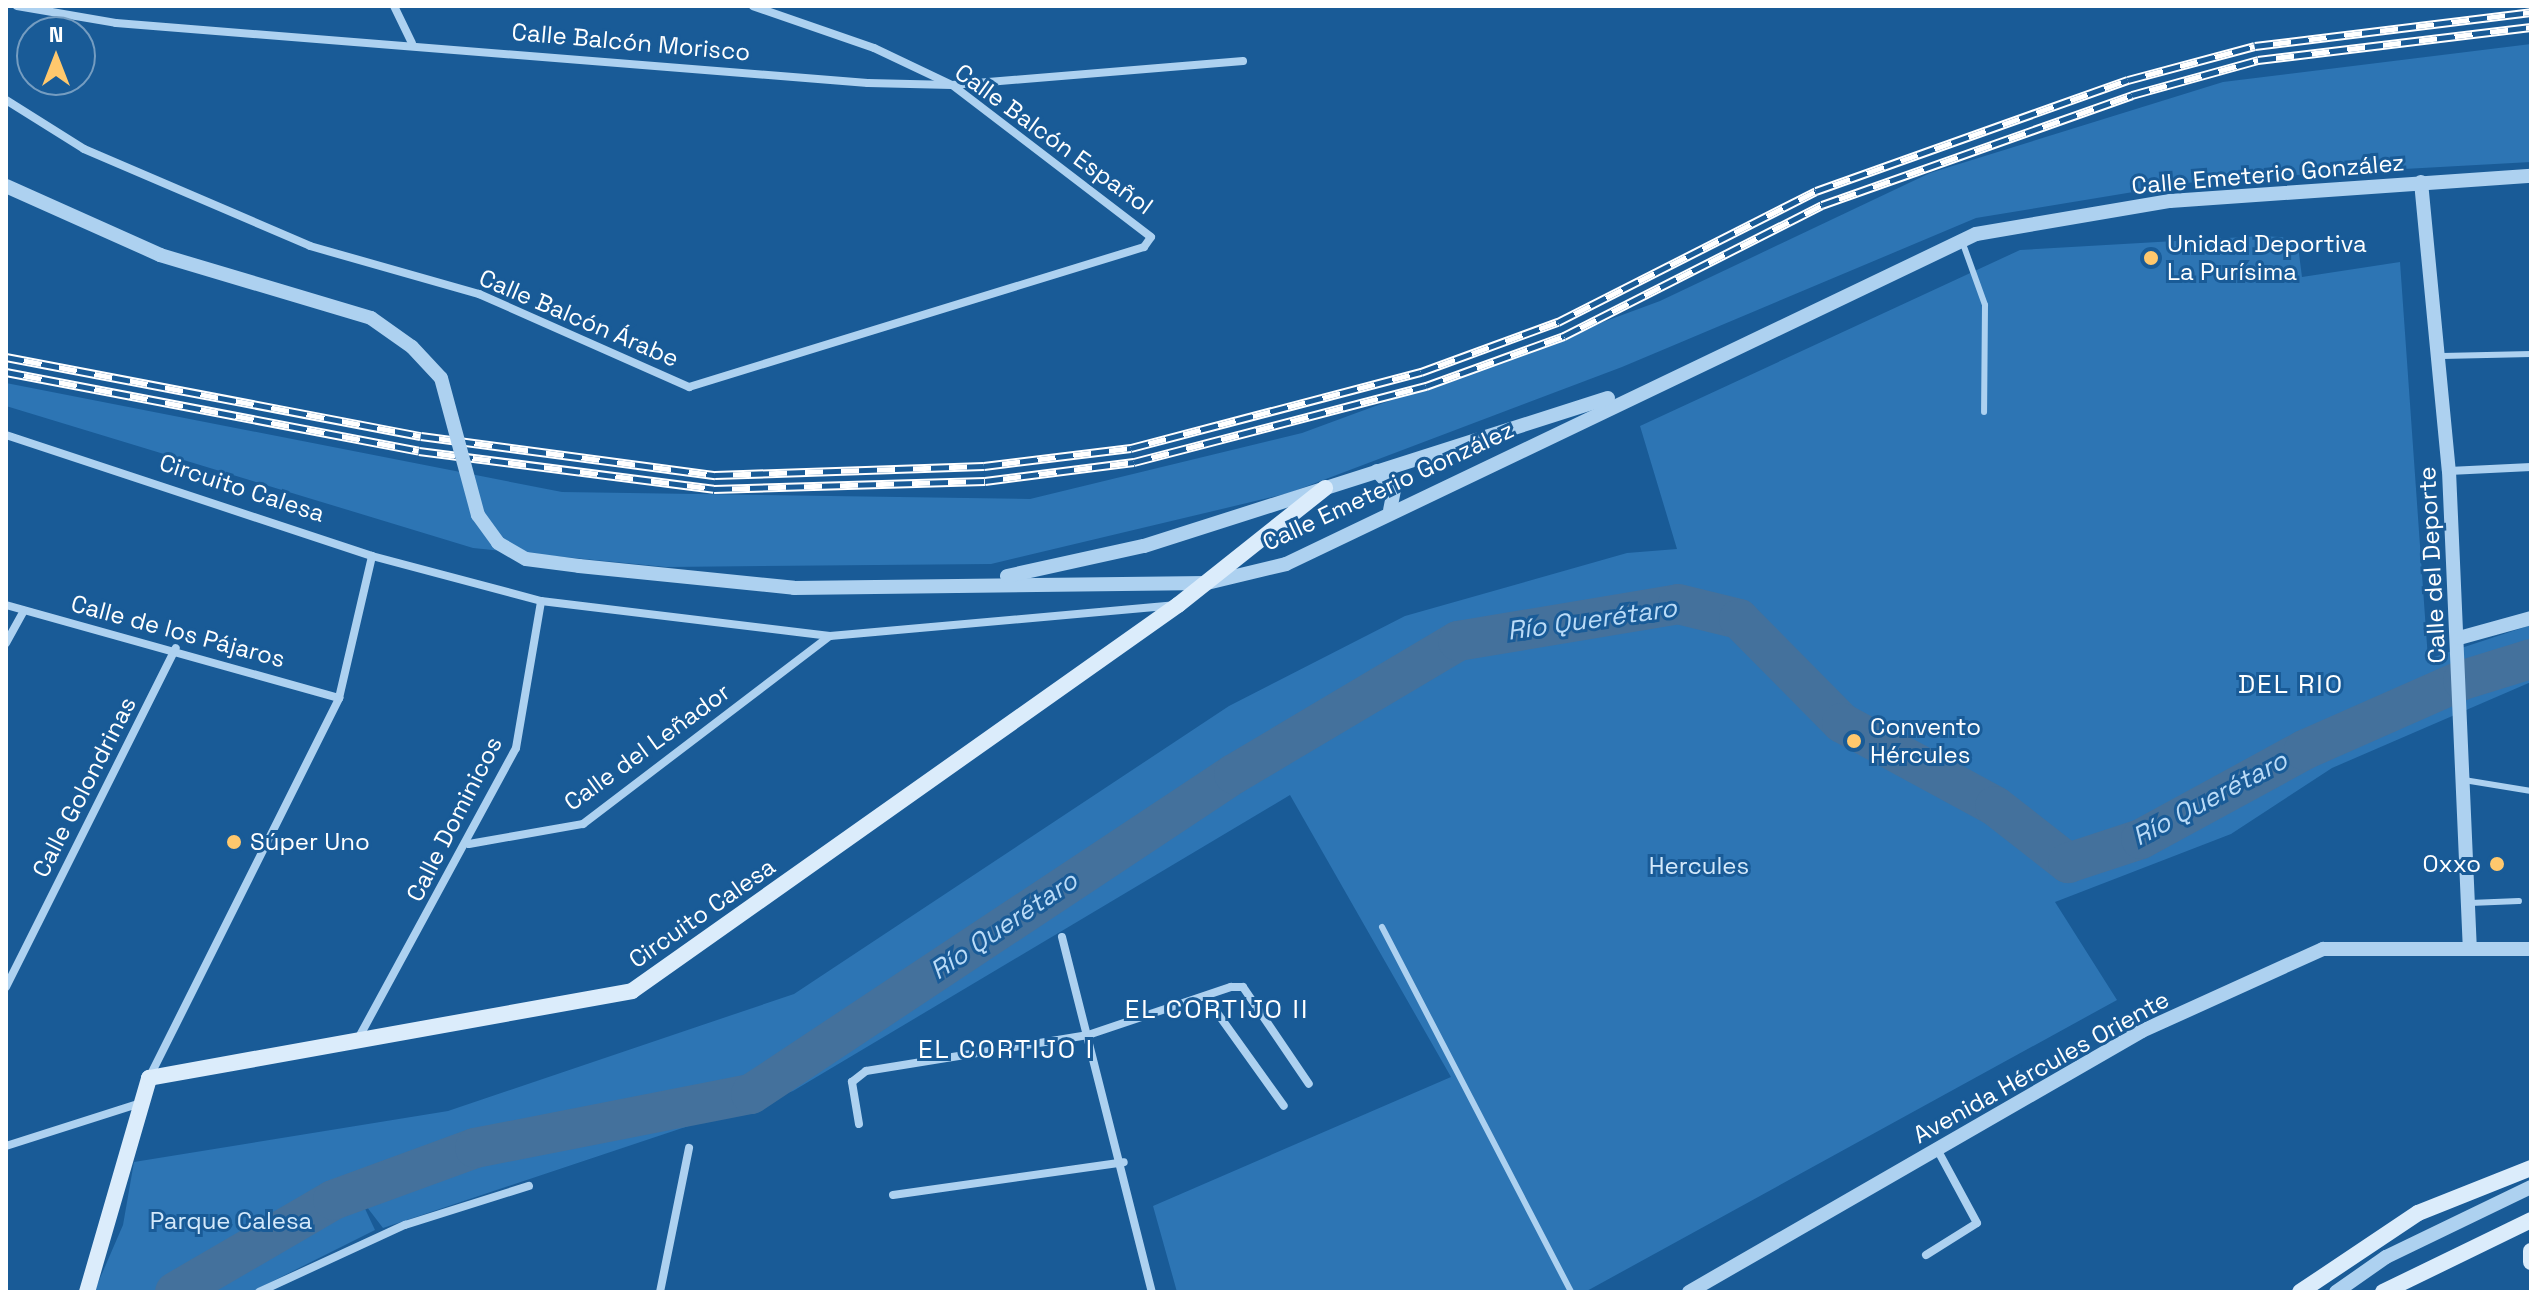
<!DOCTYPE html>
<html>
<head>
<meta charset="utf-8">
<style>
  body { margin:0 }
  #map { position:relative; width:2537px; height:1298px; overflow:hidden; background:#195b97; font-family:"Space Grotesk",sans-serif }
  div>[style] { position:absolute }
  .green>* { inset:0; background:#2d75b4 }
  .river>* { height:40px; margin:-20px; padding:0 20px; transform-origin:20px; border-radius:20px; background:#44719c }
  .service>* { height:6px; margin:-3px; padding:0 3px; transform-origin:3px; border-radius:3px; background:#add1f0 }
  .minor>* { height:8px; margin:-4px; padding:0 4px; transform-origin:4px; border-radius:4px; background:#add1f0 }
  .tertiary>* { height:14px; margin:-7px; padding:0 7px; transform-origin:7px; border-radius:7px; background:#add1f0 }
  .secondary>* { height:16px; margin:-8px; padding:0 8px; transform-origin:8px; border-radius:8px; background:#dbecfb }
  .rail>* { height:9px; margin-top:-4.5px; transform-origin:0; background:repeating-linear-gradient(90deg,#195b97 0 18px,#fff 0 36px); box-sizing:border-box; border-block:2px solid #fff }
  .tertiary-bridge>* { height:14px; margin:-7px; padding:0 7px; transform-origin:7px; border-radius:7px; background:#add1f0 }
  .dots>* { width:22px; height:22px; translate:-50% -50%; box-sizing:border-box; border:4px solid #195b97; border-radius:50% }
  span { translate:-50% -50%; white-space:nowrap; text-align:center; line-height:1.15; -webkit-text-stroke:6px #195b97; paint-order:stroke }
  .street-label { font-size:24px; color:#fff }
  .poi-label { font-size:24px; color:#fff }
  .left { translate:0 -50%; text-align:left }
  .right { translate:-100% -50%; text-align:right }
  .park-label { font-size:24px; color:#d4e9fb }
  .water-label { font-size:26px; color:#badbf7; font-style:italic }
  .neighbourhood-label { font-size:26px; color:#fff; letter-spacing:2px }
  .frame { position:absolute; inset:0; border:8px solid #fff; pointer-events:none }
  .north { position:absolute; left:16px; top:16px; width:80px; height:80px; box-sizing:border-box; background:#195b97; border:2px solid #759dc1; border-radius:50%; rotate:0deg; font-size:22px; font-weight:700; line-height:32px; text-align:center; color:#fff }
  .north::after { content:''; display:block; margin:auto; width:28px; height:36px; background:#ffc86d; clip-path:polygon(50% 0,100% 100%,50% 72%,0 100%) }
</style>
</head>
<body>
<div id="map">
  <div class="green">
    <div style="clip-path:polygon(2531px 44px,2531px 162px,2206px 180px,1976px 218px,1622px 367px,1289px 493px,991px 564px,666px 567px,473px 548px,6px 406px,6px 383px,562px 492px,1030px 499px,1302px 433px,1660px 301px,1930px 173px,2223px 82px)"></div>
    <div style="clip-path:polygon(2262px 236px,2297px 238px,2302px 277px,2400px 262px,2428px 659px,2531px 625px,2531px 682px,2332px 768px,2231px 834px,2055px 902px,2117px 1000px,1585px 1292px,1177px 1292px,1153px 1206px,1451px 1077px,1290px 795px,793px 1091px,383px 1228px,360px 1198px,375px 1230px,251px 1292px,94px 1292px,123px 1225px,134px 1162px,448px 1111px,794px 994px,1229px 706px,1405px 616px,1627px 553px,1677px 549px,1640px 426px,2020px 250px)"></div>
  </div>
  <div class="river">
    <div style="left:175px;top:1292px;width:183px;rotate:-30.2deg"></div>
    <div style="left:333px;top:1200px;width:151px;rotate:-20.1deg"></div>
    <div style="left:475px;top:1148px;width:281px;rotate:-11.1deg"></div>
    <div style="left:751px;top:1094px;width:579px;rotate:-33.53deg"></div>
    <div style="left:1234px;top:774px;width:261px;rotate:-30.7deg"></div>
    <div style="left:1458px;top:641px;width:223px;rotate:-9.5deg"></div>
    <div style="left:1678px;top:604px;width:63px;rotate:13.8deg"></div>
    <div style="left:1739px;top:619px;width:146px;rotate:45.3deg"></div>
    <div style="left:1842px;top:723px;width:174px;rotate:28.5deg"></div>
    <div style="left:1995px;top:806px;width:93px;rotate:38deg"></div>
    <div style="left:2068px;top:863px;width:77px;rotate:-18.2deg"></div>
    <div style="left:2141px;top:839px;width:186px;rotate:-28.6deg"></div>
    <div style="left:2304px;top:750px;width:174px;rotate:-23.8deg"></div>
    <div style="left:2463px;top:680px;width:71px;rotate:-17.2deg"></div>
  </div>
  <div class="service">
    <div style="left:1962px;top:241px;width:68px;rotate:70.2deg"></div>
    <div style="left:1985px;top:305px;width:107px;rotate:90.5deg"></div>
    <div style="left:2442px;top:356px;width:89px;rotate:-1.3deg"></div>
    <div style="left:2464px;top:780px;width:68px;rotate:9.3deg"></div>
    <div style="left:2470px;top:903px;width:49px;rotate:-2.3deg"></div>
    <div style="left:1382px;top:927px;width:411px;rotate:62.6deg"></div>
  </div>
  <div class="minor">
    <div style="left:17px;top:6px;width:100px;rotate:9.7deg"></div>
    <div style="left:116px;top:23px;width:754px;rotate:4.56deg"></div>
    <div style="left:868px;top:83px;width:84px;rotate:1.4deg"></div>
    <div style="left:952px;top:85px;width:292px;rotate:-4.7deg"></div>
    <div style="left:394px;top:6px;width:41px;rotate:64.1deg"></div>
    <div style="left:6px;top:100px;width:92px;rotate:32.1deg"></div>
    <div style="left:84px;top:149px;width:246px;rotate:23.2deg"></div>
    <div style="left:310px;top:246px;width:176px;rotate:15.9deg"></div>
    <div style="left:479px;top:294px;width:230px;rotate:23.9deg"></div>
    <div style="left:689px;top:387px;width:476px;rotate:-17.1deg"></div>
    <div style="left:1144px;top:247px;width:12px;rotate:-55deg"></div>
    <div style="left:1151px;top:237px;width:250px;rotate:-142.6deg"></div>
    <div style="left:952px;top:85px;width:86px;rotate:-154.6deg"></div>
    <div style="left:874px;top:48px;width:128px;rotate:-160.9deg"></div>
    <div style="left:6px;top:435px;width:385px;rotate:18.3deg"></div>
    <div style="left:372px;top:556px;width:175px;rotate:14.9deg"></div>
    <div style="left:541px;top:601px;width:291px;rotate:6.9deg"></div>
    <div style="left:830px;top:636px;width:340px;rotate:-5.1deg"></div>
    <div style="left:2449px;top:471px;width:82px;rotate:-2.8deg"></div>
    <div style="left:6px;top:605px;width:346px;rotate:15.6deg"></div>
    <div style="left:6px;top:643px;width:37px;rotate:-61deg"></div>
    <div style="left:469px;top:844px;width:116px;rotate:-10deg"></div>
    <div style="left:583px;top:824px;width:310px;rotate:-37.3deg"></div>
    <div style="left:1062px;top:937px;width:366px;rotate:75.8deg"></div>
    <div style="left:6px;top:987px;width:379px;rotate:-63.4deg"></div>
    <div style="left:1208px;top:1000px;width:130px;rotate:54.4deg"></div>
    <div style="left:358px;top:1039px;width:331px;rotate:-61.5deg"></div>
    <div style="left:516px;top:748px;width:149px;rotate:-80.3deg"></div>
    <div style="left:149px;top:1078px;width:425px;rotate:-63.4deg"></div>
    <div style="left:339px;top:698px;width:146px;rotate:-76.9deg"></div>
    <div style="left:859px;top:1124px;width:43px;rotate:-99.5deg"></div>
    <div style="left:852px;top:1082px;width:18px;rotate:-38deg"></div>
    <div style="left:866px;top:1071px;width:225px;rotate:-9.2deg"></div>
    <div style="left:1088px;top:1035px;width:151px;rotate:-18.6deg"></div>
    <div style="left:1231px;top:987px;width:12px"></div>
    <div style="left:1243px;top:987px;width:117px;rotate:55.8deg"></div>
    <div style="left:6px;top:1146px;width:139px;rotate:-17.7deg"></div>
    <div style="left:893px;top:1195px;width:233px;rotate:-8.1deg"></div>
    <div style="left:1926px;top:1255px;width:60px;rotate:-32.1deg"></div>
    <div style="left:1977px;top:1223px;width:84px;rotate:-118.4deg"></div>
    <div style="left:259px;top:1292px;width:161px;rotate:-24.7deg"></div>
    <div style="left:405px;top:1225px;width:130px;rotate:-17.5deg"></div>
    <div style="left:660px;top:1292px;width:147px;rotate:-78.6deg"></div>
  </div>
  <div class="tertiary">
    <div style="left:2421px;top:182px;width:290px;rotate:84.5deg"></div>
    <div style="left:2449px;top:471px;width:475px;rotate:87.5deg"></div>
    <div style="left:6px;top:186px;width:169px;rotate:24.1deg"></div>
    <div style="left:160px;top:255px;width:220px;rotate:16.6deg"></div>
    <div style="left:371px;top:318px;width:50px;rotate:35.3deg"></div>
    <div style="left:1377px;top:471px;width:25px;rotate:48deg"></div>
    <div style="left:1394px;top:490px;width:20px;rotate:101deg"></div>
    <div style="left:579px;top:566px;width:216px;rotate:5.8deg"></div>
    <div style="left:794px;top:588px;width:413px;rotate:-0.7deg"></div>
    <div style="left:1207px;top:583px;width:81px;rotate:-13.5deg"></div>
    <div style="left:1286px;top:564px;width:765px;rotate:-25.56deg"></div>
    <div style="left:1976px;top:234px;width:197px;rotate:-9.7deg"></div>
    <div style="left:2170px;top:201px;width:362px;rotate:-4deg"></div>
    <div style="left:1007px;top:576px;width:140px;rotate:-12.4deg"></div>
    <div style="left:1144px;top:546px;width:487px;rotate:-17.7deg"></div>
    <div style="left:2459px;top:638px;width:75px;rotate:-15.5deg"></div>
    <div style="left:1689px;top:1292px;width:523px;rotate:-29.95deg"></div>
    <div style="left:2142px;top:1031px;width:199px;rotate:-24.4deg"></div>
    <div style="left:2323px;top:949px;width:208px"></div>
    <div style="left:2336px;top:1292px;width:61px;rotate:-35deg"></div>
    <div style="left:2386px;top:1257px;width:161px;rotate:-25.8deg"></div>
  </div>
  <div class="secondary">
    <div style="left:2531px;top:1251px;width:11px;rotate:90deg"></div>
    <div style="left:87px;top:1292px;width:223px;rotate:-73.8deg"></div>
    <div style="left:149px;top:1078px;width:491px;rotate:-10.2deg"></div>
    <div style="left:632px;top:991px;width:669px;rotate:-35.26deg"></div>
    <div style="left:1178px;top:605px;width:188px;rotate:-38.5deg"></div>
    <div style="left:2300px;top:1292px;width:142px;rotate:-33.8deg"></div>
    <div style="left:2418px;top:1213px;width:122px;rotate:-21.7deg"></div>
    <div style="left:2383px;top:1292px;width:165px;rotate:-25.9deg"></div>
  </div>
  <div class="rail">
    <div style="left:6px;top:357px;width:422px;rotate:10.8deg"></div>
    <div style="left:421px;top:436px;width:297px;rotate:7.6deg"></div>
    <div style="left:715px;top:475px;width:269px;rotate:-1.9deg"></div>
    <div style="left:984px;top:466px;width:148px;rotate:-7deg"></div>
    <div style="left:1131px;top:448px;width:300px;rotate:-14.7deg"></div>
    <div style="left:1421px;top:372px;width:146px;rotate:-20.1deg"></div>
    <div style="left:1558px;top:322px;width:289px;rotate:-26.9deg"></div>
    <div style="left:1816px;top:191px;width:331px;rotate:-19.6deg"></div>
    <div style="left:2128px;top:80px;width:131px;rotate:-15deg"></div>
    <div style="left:2255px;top:46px;width:278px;rotate:-7deg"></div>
    <div style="left:6px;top:372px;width:420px;rotate:10.8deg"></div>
    <div style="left:419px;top:451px;width:297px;rotate:7.3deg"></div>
    <div style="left:714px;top:489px;width:271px;rotate:-1.7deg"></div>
    <div style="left:985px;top:481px;width:150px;rotate:-7.3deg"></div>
    <div style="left:1134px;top:462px;width:302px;rotate:-14.6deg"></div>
    <div style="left:1426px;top:386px;width:147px;rotate:-19.9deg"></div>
    <div style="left:1564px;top:336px;width:289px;rotate:-26.9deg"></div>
    <div style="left:1822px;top:205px;width:329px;rotate:-19.5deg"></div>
    <div style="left:2132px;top:95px;width:131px;rotate:-15.5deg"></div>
    <div style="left:2258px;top:60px;width:275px;rotate:-6.9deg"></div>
  </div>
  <div class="tertiary-bridge">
    <div style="left:412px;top:347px;width:42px;rotate:46.9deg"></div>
    <div style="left:441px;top:378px;width:142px;rotate:74.9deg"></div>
    <div style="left:478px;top:515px;width:34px;rotate:54deg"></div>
    <div style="left:498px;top:543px;width:32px;rotate:30deg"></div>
    <div style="left:526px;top:559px;width:53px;rotate:7.5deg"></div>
  </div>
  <div class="dots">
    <div style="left:2151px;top:258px;background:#ffc86d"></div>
    <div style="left:1854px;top:741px;background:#ffc86d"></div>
    <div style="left:234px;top:842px;background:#ffc86d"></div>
    <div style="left:2497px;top:864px;background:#ffc86d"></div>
  </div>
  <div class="street-label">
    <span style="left:631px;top:42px;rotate:5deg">Calle Balcón Morisco</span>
    <span style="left:1054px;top:139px;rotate:36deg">Calle Balcón Español</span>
    <span style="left:2268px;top:174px;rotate:-5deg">Calle Emeterio González</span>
    <span style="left:579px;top:318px;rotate:23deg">Calle Balcón Árabe</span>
    <span style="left:1388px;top:486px;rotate:-25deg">Calle Emeterio González</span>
    <span style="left:242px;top:488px;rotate:18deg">Circuito Calesa</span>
    <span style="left:2432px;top:565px;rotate:-93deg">Calle del Deporte</span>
    <span style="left:178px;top:631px;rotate:15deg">Calle de los Pájaros</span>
    <span style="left:647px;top:747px;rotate:-36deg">Calle del Leñador</span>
    <span style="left:84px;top:787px;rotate:-63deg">Calle Golondrinas</span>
    <span style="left:454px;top:819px;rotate:-63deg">Calle Dominicos</span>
    <span style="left:702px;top:913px;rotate:-35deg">Circuito Calesa</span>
    <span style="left:2041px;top:1067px;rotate:-29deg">Avenida Hércules Oriente</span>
  </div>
  <div class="poi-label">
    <span class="left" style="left:2167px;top:258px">Unidad Deportiva<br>La Purísima</span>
    <span class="left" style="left:1870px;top:741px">Convento<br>Hércules</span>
    <span class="left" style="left:250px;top:842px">Súper Uno</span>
    <span class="right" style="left:2481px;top:864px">Oxxo</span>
  </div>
  <div class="park-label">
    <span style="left:1699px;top:866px">Hercules</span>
    <span style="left:231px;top:1221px">Parque Calesa</span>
  </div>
  <div class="water-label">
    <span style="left:1592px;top:620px;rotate:-8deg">Río Querétaro</span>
    <span style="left:2210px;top:799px;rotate:-28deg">Río Querétaro</span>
    <span style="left:1004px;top:926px;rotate:-34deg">Río Querétaro</span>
  </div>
  <div class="neighbourhood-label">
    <span style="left:2291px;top:685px">DEL RIO</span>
    <span style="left:1217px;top:1010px">EL CORTIJO II</span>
    <span style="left:1006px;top:1050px">EL CORTIJO I</span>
  </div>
  <div class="frame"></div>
  <div class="north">N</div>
</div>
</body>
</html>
